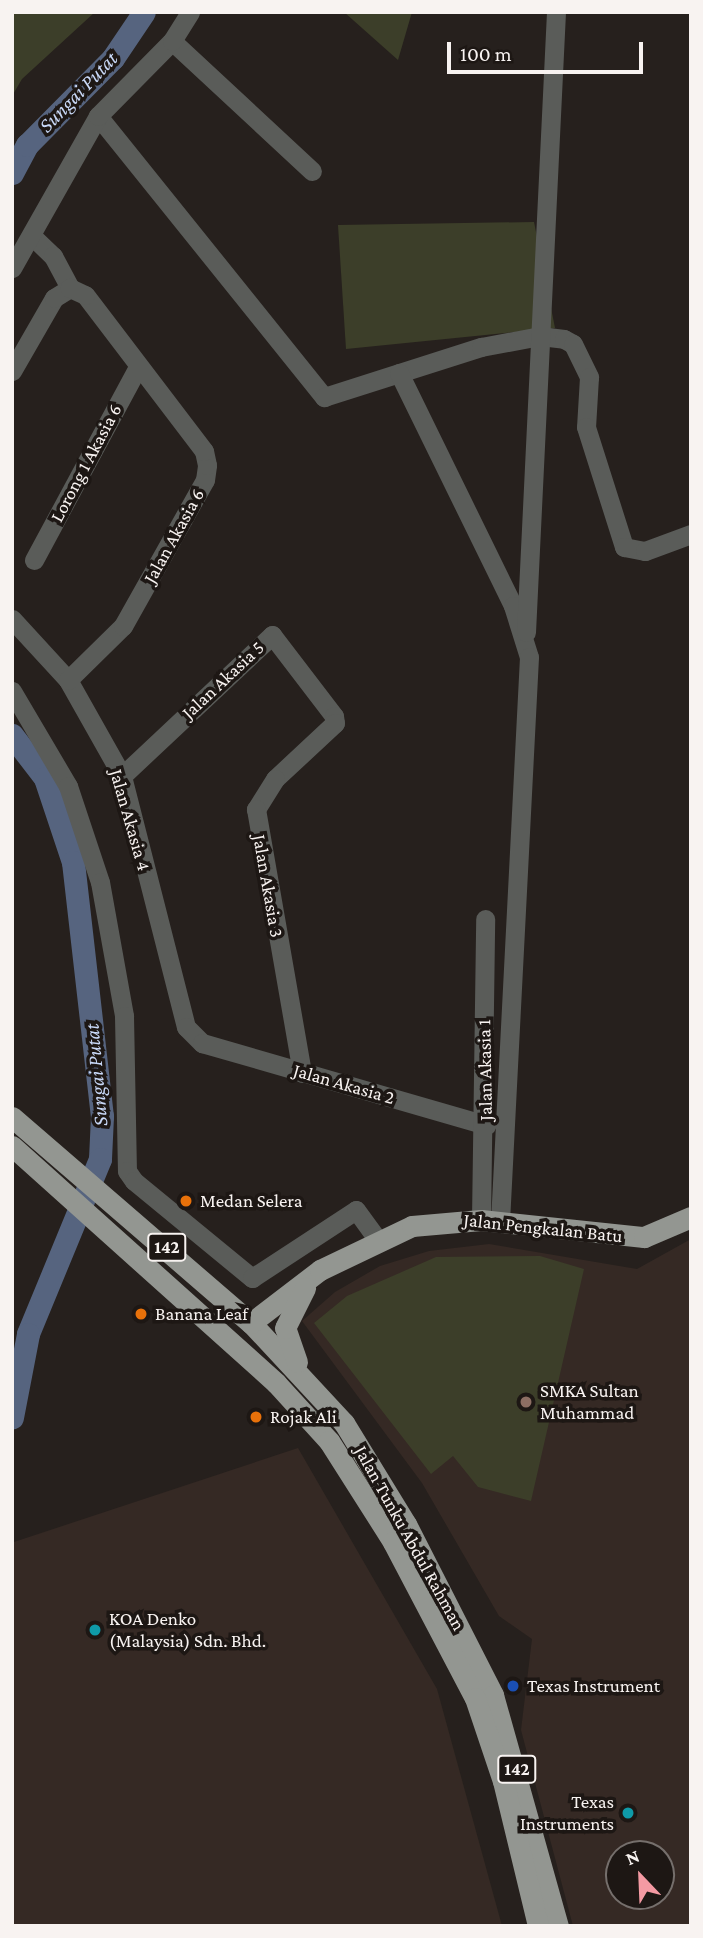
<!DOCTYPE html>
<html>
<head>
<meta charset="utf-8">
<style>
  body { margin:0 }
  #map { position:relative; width:703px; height:1938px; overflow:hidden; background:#26201d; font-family:"Crimson Pro",serif }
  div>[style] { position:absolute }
  .built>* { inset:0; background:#352924 }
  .green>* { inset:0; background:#3c3e29 }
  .river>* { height:23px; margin:-11.5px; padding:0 11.5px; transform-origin:11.5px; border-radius:11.5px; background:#56647f }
  .minor>* { height:19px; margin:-9.5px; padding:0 9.5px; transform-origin:9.5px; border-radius:9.5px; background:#5a5c59 }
  .major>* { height:21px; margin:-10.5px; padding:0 10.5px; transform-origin:10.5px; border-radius:10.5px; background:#939691 }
  .dots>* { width:19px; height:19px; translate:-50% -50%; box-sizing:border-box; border:4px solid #1d1714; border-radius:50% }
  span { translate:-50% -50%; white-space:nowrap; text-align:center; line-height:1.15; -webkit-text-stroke:7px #1d1714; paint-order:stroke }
  .shield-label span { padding:2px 5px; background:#1d1714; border:2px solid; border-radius:5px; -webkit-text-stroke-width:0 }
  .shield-label { font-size:18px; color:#f8f3f1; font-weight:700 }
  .street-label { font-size:19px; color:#f8f3f1 }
  .poi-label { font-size:19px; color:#f8f3f1 }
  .left { translate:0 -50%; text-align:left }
  .right { translate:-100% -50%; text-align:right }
  .water-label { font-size:21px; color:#c8d8f7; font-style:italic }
  .frame { position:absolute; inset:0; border:14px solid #f8f3f1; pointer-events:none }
  .north { position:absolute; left:605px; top:1840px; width:70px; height:70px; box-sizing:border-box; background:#1d1714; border:2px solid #756f6c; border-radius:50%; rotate:337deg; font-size:19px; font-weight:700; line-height:28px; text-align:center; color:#f8f3f1 }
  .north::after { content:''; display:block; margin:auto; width:24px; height:32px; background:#f49aa3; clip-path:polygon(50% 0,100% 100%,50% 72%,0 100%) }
  .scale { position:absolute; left:447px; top:42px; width:196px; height:32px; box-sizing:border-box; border:4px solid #f8f3f1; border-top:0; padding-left:9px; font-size:21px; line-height:24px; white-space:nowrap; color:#f8f3f1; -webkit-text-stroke:5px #1d1714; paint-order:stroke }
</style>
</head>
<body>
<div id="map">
  <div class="built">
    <div style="clip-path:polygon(evenodd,691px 1239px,691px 1926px,573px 1926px,521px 1730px,532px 1639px,499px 1616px,422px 1483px,302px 1321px,335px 1292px,380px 1266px,429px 1251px,489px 1244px,637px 1269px,691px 1239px,619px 1854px,661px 1854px,661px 1896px,619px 1896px,619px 1854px)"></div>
    <div style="clip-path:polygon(298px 1448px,437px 1689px,502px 1926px,12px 1926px,14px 1542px)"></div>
  </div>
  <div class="green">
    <div style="clip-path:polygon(12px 12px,95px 12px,22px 79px,12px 96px)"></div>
    <div style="clip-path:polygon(344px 12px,412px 12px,398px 60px)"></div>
    <div style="clip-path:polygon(534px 222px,555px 328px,346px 349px,338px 225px)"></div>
    <div style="clip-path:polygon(540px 1256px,584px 1269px,531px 1501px,478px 1487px,453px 1456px,431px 1474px,314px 1323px,347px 1296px,436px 1257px)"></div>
  </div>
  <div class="river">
    <div style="left:12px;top:173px;width:32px;rotate:-62deg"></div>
    <div style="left:27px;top:145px;width:122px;rotate:-45.3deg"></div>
    <div style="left:113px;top:58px;width:55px;rotate:-56deg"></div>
    <div style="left:12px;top:735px;width:54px;rotate:52.5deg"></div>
    <div style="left:45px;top:778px;width:89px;rotate:71.6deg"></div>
    <div style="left:73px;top:862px;width:256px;rotate:83.5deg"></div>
    <div style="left:102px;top:1116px;width:43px;rotate:92.7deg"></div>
    <div style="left:100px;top:1159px;width:189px;rotate:112.4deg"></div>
    <div style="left:28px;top:1334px;width:85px;rotate:100.9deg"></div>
  </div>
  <div class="minor">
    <div style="left:172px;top:41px;width:191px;rotate:42.9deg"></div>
    <div style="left:98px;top:116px;width:361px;rotate:51.2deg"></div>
    <div style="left:324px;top:397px;width:165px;rotate:-17.7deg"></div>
    <div style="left:481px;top:347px;width:60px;rotate:-10.6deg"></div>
    <div style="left:540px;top:336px;width:24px;rotate:7deg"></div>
    <div style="left:564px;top:339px;width:10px;rotate:29deg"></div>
    <div style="left:573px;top:344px;width:37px;rotate:64deg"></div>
    <div style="left:589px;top:377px;width:50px;rotate:93.4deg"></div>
    <div style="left:586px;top:427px;width:126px;rotate:72.4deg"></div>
    <div style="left:624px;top:547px;width:21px;rotate:11deg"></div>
    <div style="left:645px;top:551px;width:49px;rotate:-20.3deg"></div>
    <div style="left:32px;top:236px;width:29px;rotate:44deg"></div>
    <div style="left:53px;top:256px;width:36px;rotate:62deg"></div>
    <div style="left:12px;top:268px;width:175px;rotate:-60.5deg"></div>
    <div style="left:98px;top:116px;width:105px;rotate:-45.4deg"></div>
    <div style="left:172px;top:41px;width:34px;rotate:-58deg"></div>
    <div style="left:12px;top:371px;width:84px;rotate:-60.1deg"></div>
    <div style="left:54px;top:298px;width:19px;rotate:-32deg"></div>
    <div style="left:399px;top:373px;width:259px;rotate:63.9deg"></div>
    <div style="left:513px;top:606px;width:53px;rotate:72.6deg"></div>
    <div style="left:529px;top:657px;width:566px;rotate:92.94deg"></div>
    <div style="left:34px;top:560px;width:219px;rotate:-61.7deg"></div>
    <div style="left:12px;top:619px;width:83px;rotate:47.4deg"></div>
    <div style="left:68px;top:680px;width:110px;rotate:60.6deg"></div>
    <div style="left:122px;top:776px;width:259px;rotate:75.7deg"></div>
    <div style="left:186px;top:1027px;width:23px;rotate:45deg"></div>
    <div style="left:202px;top:1043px;width:296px;rotate:16.1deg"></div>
    <div style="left:526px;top:632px;width:621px;rotate:-87.23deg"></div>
    <div style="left:68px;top:680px;width:77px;rotate:-44.5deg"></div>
    <div style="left:123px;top:626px;width:167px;rotate:-60.7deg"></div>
    <div style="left:205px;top:480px;width:15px;rotate:-82deg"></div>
    <div style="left:207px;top:465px;width:14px;rotate:-102deg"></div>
    <div style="left:204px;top:451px;width:196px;rotate:-127.3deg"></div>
    <div style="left:85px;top:295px;width:17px;rotate:-155deg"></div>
    <div style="left:12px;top:691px;width:110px;rotate:59.5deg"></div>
    <div style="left:68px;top:786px;width:101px;rotate:71.6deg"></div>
    <div style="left:100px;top:882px;width:136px;rotate:79.8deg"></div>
    <div style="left:124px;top:1016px;width:155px;rotate:88.9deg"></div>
    <div style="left:127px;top:1171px;width:12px;rotate:55deg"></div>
    <div style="left:134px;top:1181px;width:153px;rotate:39.4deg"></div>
    <div style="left:252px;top:1278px;width:124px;rotate:-33.2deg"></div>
    <div style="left:356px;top:1210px;width:36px;rotate:54deg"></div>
    <div style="left:122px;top:776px;width:206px;rotate:-43.2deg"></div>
    <div style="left:272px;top:635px;width:102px;rotate:52.6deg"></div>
    <div style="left:334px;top:716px;width:7px;rotate:82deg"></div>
    <div style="left:335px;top:723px;width:82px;rotate:137deg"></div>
    <div style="left:275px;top:779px;width:36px;rotate:122deg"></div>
    <div style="left:256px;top:809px;width:268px;rotate:80.1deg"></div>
    <div style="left:481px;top:1220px;width:301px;rotate:-89.2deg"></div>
  </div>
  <div class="major">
    <div style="left:12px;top:1117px;width:316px;rotate:40.8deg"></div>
    <div style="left:251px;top:1323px;width:137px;rotate:47.1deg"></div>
    <div style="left:344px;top:1423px;width:119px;rotate:58.5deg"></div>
    <div style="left:406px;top:1524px;width:192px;rotate:63deg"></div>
    <div style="left:493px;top:1695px;width:240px;rotate:74.3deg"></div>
    <div style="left:12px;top:1146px;width:355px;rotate:41.9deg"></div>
    <div style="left:276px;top:1383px;width:79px;rotate:47.6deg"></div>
    <div style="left:329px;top:1441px;width:120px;rotate:57.6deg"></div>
    <div style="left:393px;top:1542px;width:176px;rotate:62.3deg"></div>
    <div style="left:475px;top:1698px;width:88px;rotate:71.4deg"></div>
    <div style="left:503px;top:1781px;width:149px;rotate:76.4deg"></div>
    <div style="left:251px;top:1323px;width:87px;rotate:-37.5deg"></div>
    <div style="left:320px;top:1270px;width:102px;rotate:-25.6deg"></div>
    <div style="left:412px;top:1226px;width:69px;rotate:-5deg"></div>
    <div style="left:481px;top:1220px;width:164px;rotate:6deg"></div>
    <div style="left:644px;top:1237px;width:51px;rotate:-23.1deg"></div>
    <div style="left:297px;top:1362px;width:36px;rotate:-109deg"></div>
    <div style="left:285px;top:1328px;width:45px;rotate:-63.4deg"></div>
  </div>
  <div class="dots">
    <div style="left:186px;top:1201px;background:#e8710a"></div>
    <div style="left:141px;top:1314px;background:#e8710a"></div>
    <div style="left:526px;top:1402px;background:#8d6e63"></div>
    <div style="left:256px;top:1417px;background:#e8710a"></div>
    <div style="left:95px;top:1630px;background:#0f9aa8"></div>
    <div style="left:513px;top:1686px;background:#1a4fb4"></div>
    <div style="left:628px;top:1813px;background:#0f9aa8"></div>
  </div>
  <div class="shield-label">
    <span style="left:167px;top:1247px">142</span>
    <span style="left:517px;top:1769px">142</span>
  </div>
  <div class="street-label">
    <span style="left:86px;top:463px;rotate:-62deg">Lorong 1 Akasia 6</span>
    <span style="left:174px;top:536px;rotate:-61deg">Jalan Akasia 6</span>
    <span style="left:223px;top:680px;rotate:-43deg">Jalan Akasia 5</span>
    <span style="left:130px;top:820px;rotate:74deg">Jalan Akasia 4</span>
    <span style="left:268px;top:886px;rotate:80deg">Jalan Akasia 3</span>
    <span style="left:485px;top:1070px;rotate:-91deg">Jalan Akasia 1</span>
    <span style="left:344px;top:1084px;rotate:16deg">Jalan Akasia 2</span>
    <span style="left:543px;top:1228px;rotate:6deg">Jalan Pengkalan Batu</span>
    <span style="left:410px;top:1538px;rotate:61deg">Jalan Tunku Abdul Rahman</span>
  </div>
  <div class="poi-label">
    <span class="left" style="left:200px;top:1201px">Medan Selera</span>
    <span class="left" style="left:155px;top:1314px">Banana Leaf</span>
    <span class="left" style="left:540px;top:1402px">SMKA Sultan<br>Muhammad</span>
    <span class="left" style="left:270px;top:1417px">Rojak Ali</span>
    <span class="left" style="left:109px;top:1630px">KOA Denko<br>(Malaysia) Sdn. Bhd.</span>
    <span class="left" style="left:527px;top:1686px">Texas Instrument</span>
    <span class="right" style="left:614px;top:1813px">Texas<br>Instruments</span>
  </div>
  <div class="water-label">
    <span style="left:78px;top:92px;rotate:-46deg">Sungai Putat</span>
    <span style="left:96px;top:1075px;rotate:-95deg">Sungai Putat</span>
  </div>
  <div class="frame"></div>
  <div class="north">N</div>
  <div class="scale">100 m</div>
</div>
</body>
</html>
